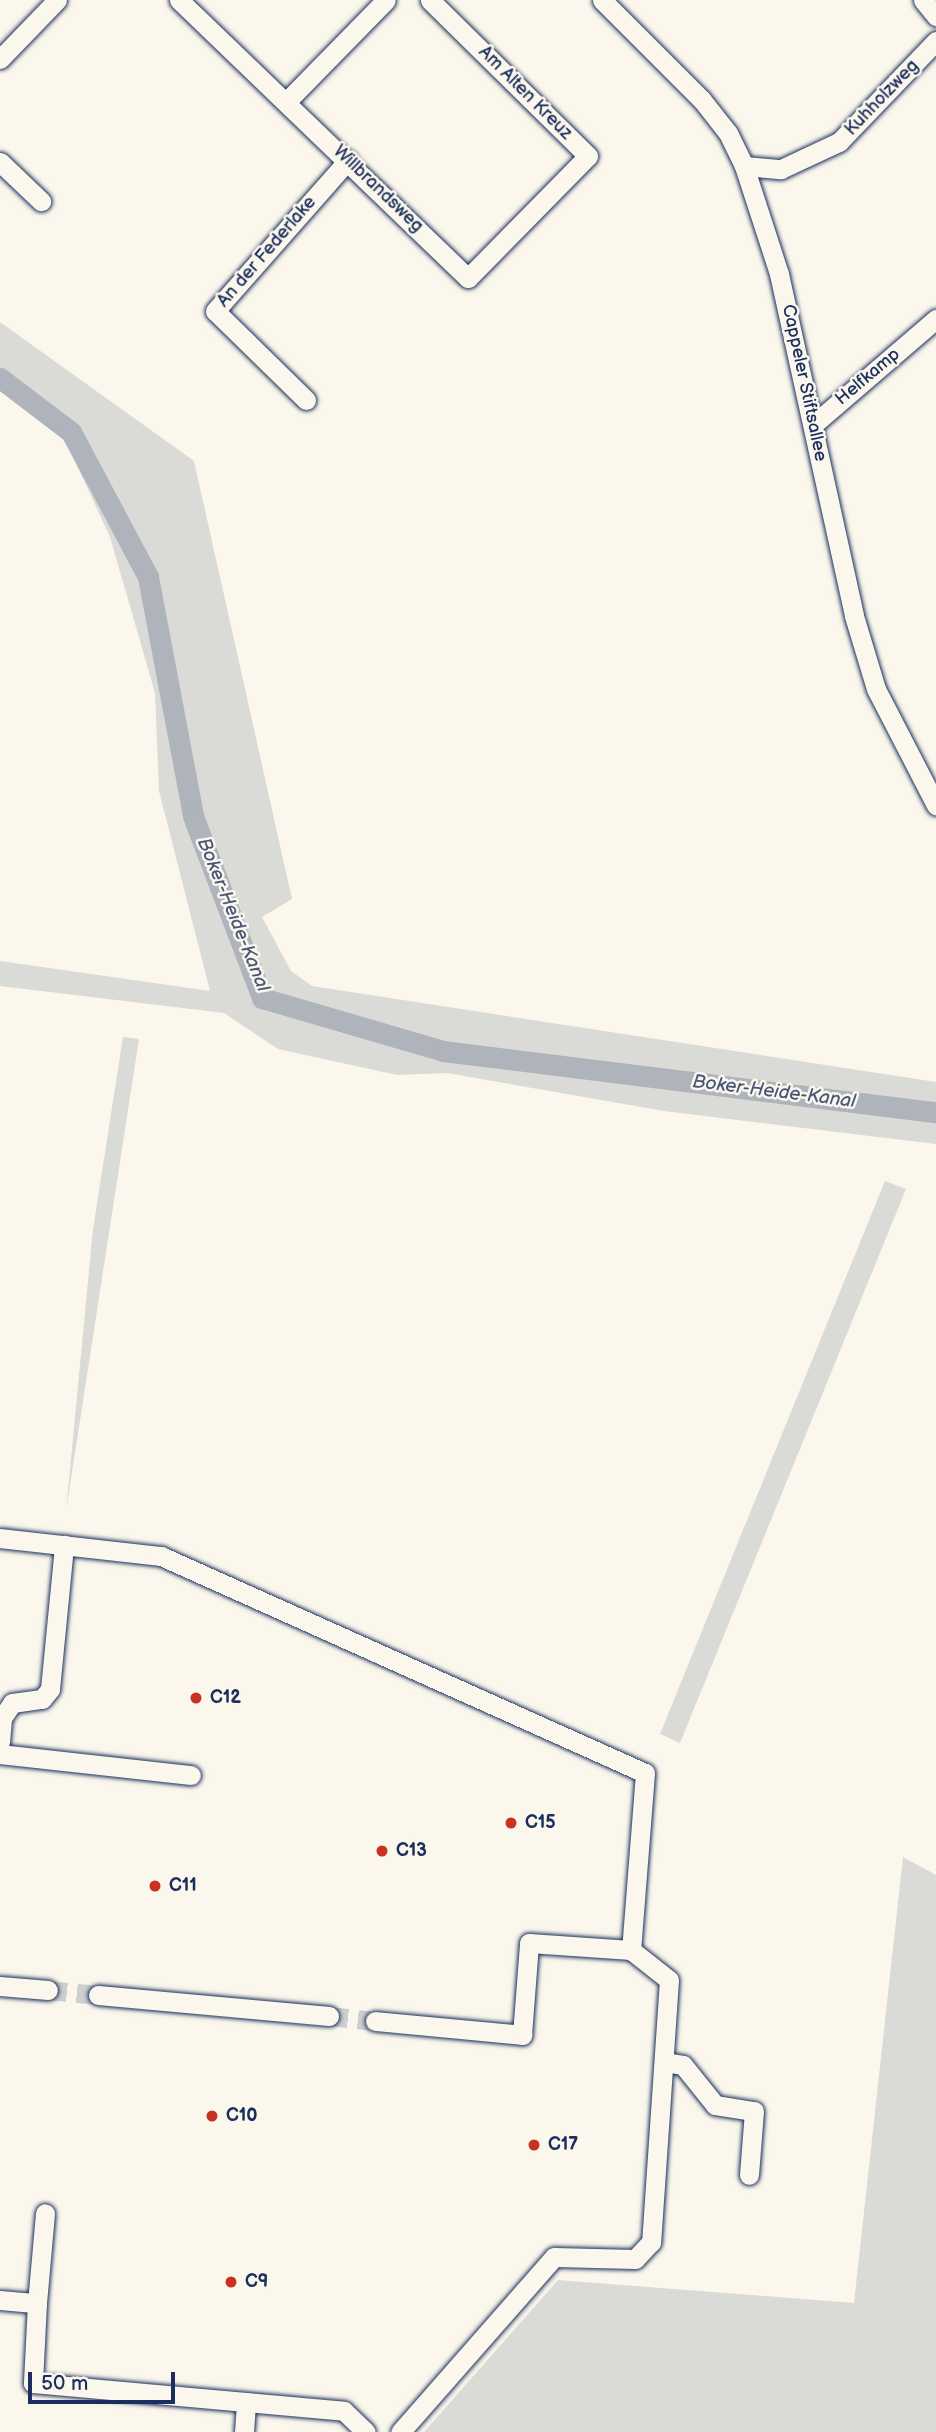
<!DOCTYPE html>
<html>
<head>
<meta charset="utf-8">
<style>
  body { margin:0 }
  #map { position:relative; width:936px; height:2432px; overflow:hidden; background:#fbf7ec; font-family:"Balsamiq Sans",sans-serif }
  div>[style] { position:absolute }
  .green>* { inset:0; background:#dadad7 }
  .canal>* { height:21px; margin:-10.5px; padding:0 10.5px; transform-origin:10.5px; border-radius:10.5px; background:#afb3bb }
  .minor-tunnel>* { height:19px; margin-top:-9.5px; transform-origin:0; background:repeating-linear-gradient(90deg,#cecfd0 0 19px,transparent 0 29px) }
  .roads { filter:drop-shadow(0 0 2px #1b2f5e) drop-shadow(0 0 2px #1b2f5e) }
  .minor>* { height:19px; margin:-9.5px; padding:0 9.5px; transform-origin:9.5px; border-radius:9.5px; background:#fbf7ec }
  .dots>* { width:19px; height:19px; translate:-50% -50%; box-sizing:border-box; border:4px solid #fbf7ec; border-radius:50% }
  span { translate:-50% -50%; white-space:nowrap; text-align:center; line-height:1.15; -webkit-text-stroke:5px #fbf7ec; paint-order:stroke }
  .street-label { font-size:18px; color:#1b2f5e }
  .poi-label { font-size:18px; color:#1b2f5e; font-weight:700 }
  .left { translate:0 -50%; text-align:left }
  .water-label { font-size:19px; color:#47577a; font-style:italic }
  .scale { position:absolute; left:28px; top:2372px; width:147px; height:32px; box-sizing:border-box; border:4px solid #1b2f5e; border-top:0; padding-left:9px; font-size:21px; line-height:24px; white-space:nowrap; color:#1b2f5e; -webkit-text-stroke:5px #fbf7ec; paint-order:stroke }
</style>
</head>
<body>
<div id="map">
  <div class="green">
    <div style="clip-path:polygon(0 322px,194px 461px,292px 899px,262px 917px,291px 971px,312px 986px,936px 1082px,936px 1144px,664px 1111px,447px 1073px,397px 1075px,278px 1049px,224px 1013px,0 986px,0 961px,210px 991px,159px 791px,155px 693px,110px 537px,62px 433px,0 388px)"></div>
    <div style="clip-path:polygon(123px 1037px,139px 1039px,66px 1511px,93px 1229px)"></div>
    <div style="clip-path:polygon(885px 1181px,906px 1189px,680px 1743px,660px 1734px)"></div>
    <div style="clip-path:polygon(903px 1857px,936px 1875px,936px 2432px,424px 2432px,558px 2280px,854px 2303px)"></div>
  </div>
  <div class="canal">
    <div style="left:0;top:378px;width:89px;rotate:37.3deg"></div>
    <div style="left:71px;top:432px;width:164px;rotate:62deg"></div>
    <div style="left:148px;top:577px;width:243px;rotate:79.3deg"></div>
    <div style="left:193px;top:816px;width:195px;rotate:69.2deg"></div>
    <div style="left:262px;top:998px;width:189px;rotate:16.3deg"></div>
    <div style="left:443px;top:1051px;width:497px;rotate:7.1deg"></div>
  </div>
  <div class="minor-tunnel">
    <div style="left:48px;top:1990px;width:50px;rotate:5.7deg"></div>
    <div style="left:329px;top:2016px;width:46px;rotate:6.2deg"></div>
  </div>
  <div class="roads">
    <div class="minor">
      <div style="left:179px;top:0;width:401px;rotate:43.9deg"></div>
      <div style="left:468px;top:278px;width:171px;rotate:-45.5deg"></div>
      <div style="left:588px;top:156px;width:222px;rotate:-135.4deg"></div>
      <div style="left:602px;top:0;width:141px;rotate:45deg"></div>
      <div style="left:702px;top:100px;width:42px;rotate:51.8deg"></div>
      <div style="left:728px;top:133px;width:37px;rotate:64deg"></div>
      <div style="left:744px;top:166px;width:114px;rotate:72deg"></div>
      <div style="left:779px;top:274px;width:350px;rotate:77.6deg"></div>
      <div style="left:854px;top:616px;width:76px;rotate:73.2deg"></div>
      <div style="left:876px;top:689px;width:131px;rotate:62.7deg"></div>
      <div style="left:923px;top:0;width:21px;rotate:51deg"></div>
      <div style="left:0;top:59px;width:82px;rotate:-46deg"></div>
      <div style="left:287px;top:101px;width:141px;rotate:-45.6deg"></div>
      <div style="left:0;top:162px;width:57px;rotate:43.6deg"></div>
      <div style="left:744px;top:166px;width:37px;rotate:5deg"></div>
      <div style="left:781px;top:169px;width:64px;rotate:-25deg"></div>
      <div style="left:839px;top:142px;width:140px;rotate:-46.2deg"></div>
      <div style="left:306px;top:400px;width:127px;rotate:-135.6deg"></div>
      <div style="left:215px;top:311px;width:201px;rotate:-48.6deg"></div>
      <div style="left:815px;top:423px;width:160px;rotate:-40.7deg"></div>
      <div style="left:0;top:1538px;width:162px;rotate:6.4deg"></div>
      <div style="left:161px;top:1556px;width:530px;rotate:24.15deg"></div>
      <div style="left:645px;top:1773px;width:178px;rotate:94.5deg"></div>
      <div style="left:0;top:1742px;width:24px;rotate:-85deg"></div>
      <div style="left:2px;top:1718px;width:18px;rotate:-56deg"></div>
      <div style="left:12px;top:1703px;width:30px;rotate:-8deg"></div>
      <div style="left:42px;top:1699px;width:13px;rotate:-51deg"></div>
      <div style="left:50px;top:1689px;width:145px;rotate:-84.4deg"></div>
      <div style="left:0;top:1754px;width:192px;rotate:6.3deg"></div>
      <div style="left:0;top:1986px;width:48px;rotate:4.8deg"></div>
      <div style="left:98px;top:1995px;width:232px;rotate:5.2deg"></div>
      <div style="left:375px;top:2021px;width:148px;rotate:5.4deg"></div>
      <div style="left:522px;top:2035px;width:92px;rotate:-85.6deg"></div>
      <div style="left:529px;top:1943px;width:102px;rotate:3.9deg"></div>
      <div style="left:631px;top:1950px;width:48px;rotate:38.3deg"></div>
      <div style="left:669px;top:1980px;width:263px;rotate:93.9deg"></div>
      <div style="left:651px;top:2242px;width:23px;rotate:133deg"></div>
      <div style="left:635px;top:2259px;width:81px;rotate:-178.6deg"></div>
      <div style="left:554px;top:2257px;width:233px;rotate:131.3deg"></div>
      <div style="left:664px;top:2062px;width:19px;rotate:9deg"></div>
      <div style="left:683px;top:2065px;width:51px;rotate:51.3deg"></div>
      <div style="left:715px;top:2105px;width:39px;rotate:9deg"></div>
      <div style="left:754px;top:2111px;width:64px;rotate:94.5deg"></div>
      <div style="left:0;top:2300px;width:37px;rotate:5deg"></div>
      <div style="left:37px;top:2303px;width:90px;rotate:-84.9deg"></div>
      <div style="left:37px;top:2303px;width:80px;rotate:92.9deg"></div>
      <div style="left:33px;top:2383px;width:312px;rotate:5.1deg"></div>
      <div style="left:344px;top:2411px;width:30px;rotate:44deg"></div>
      <div style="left:244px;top:2432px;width:30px;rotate:-86deg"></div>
    </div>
  </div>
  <div class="dots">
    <div style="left:196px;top:1698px;background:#c8321e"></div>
    <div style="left:511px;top:1823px;background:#c8321e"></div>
    <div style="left:382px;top:1851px;background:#c8321e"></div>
    <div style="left:155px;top:1886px;background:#c8321e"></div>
    <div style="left:212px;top:2116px;background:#c8321e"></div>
    <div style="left:534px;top:2145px;background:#c8321e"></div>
    <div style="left:231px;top:2282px;background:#c8321e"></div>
  </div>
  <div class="street-label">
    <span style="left:525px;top:93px;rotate:45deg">Am Alten Kreuz</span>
    <span style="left:882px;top:98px;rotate:-46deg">Kuhholzweg</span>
    <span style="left:378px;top:189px;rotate:44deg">Willbrandsweg</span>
    <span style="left:267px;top:252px;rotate:-49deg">An der Federlake</span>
    <span style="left:868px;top:377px;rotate:-40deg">Helfkamp</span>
    <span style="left:804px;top:383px;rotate:78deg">Cappeler Stiftsallee</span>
  </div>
  <div class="poi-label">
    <span class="left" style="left:210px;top:1698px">C12</span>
    <span class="left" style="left:525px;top:1823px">C15</span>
    <span class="left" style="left:396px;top:1851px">C13</span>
    <span class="left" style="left:169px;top:1886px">C11</span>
    <span class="left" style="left:226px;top:2116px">C10</span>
    <span class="left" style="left:548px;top:2145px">C17</span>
    <span class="left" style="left:245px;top:2282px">C9</span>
  </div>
  <div class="water-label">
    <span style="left:233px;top:915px;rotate:68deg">Boker-Heide-Kanal</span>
    <span style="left:774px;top:1092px;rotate:7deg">Boker-Heide-Kanal</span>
  </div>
  <div class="scale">50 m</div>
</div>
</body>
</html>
